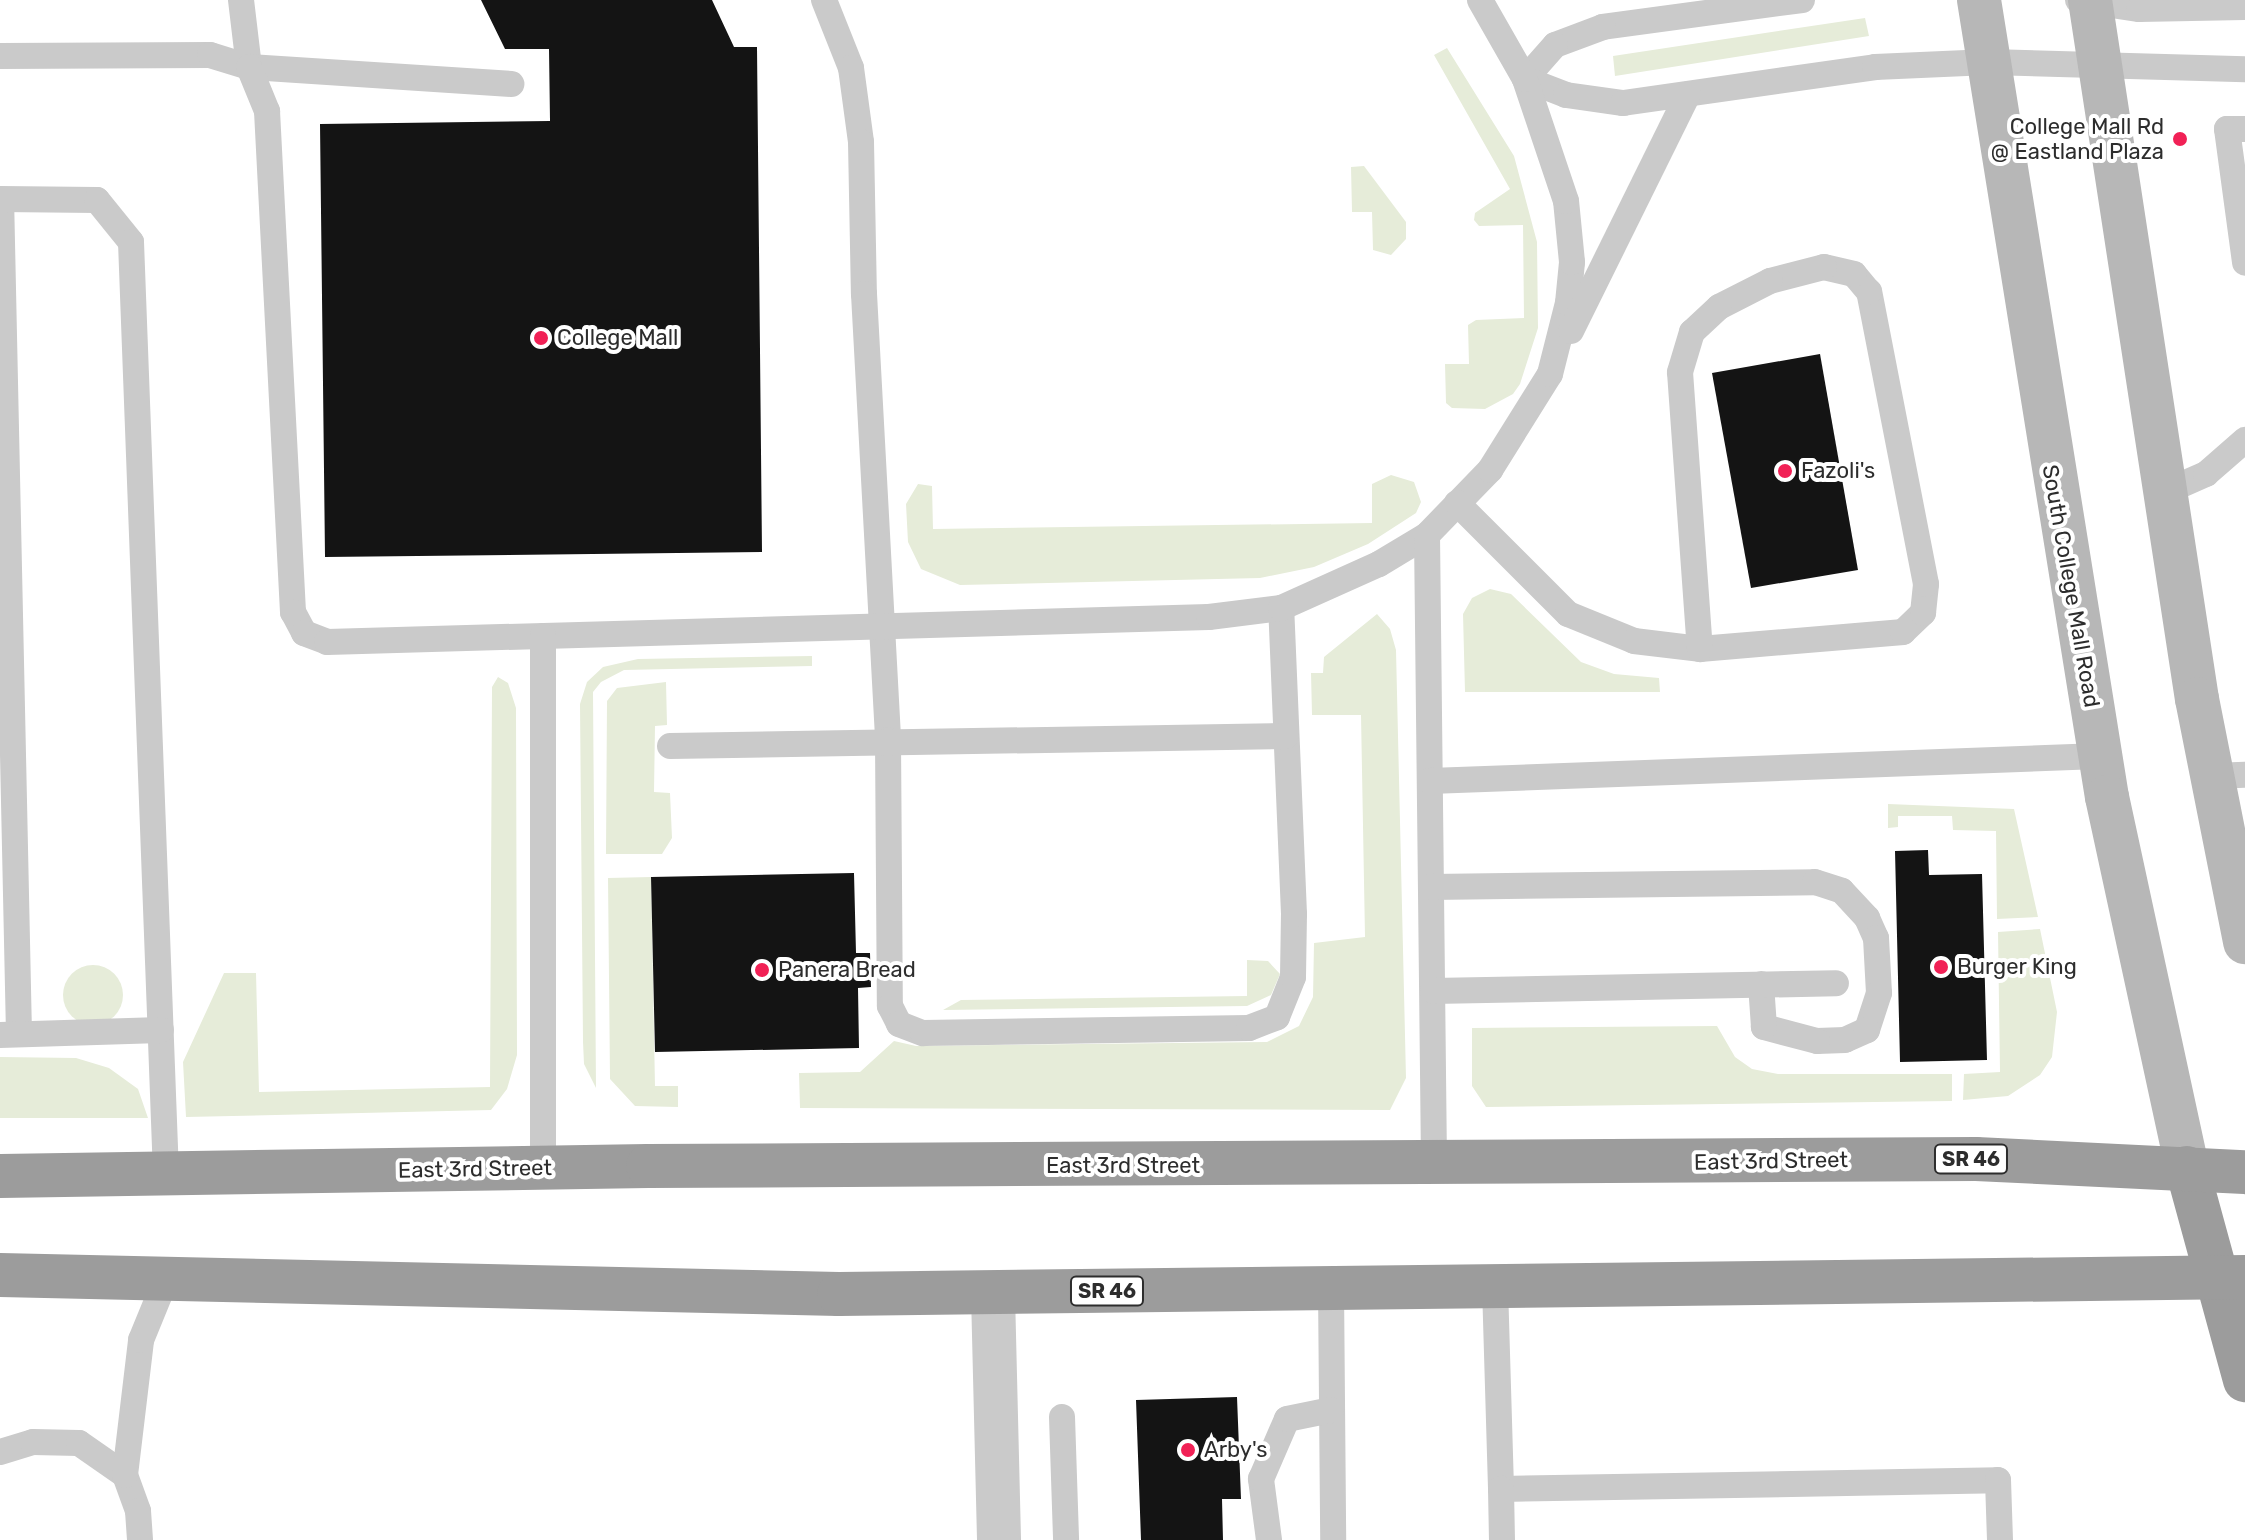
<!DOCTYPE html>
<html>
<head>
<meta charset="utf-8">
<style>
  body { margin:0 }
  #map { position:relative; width:2245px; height:1540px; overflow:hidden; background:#fff; font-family:Rubik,sans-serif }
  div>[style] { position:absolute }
  .green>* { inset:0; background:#e6ecd9 }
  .round { border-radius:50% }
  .building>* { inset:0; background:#141414 }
  .service>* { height:26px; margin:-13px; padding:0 13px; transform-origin:13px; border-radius:13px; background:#cacaca }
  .minor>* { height:44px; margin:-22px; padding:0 22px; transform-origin:22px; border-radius:22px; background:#cacaca }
  .secondary>* { height:44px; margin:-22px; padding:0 22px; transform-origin:22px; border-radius:22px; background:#b7b7b7 }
  .trunk>* { height:44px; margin:-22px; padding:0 22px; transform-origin:22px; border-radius:22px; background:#9c9c9c }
  .dots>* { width:22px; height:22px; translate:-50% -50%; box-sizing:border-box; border:4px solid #fff; border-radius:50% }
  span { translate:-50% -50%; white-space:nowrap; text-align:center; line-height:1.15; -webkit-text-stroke:8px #fff; paint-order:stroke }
  .shield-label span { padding:2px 6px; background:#fff; border:2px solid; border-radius:6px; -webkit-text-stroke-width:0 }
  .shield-label { font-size:20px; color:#2d2d2d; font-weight:700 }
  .poi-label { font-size:22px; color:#2d2d2d }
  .right { translate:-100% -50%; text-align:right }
  .left { translate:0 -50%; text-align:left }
  .street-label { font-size:22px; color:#2d2d2d }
</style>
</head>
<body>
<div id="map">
  <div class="green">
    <div style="clip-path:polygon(1865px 18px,1869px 36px,1615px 76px,1613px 56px)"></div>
    <div style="clip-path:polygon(1447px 48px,1514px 156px,1537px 242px,1538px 328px,1520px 384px,1513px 394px,1485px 409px,1452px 408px,1446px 403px,1445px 364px,1469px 364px,1468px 325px,1476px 320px,1524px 318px,1523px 225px,1479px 226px,1474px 220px,1475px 213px,1510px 189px,1434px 55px)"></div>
    <div style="clip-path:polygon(1364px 166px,1406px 222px,1406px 239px,1391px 255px,1373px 250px,1372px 212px,1352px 212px,1351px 167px)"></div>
    <div style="clip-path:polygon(1391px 475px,1414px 482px,1421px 502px,1416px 513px,1368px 544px,1314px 567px,1260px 578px,960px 585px,921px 569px,908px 542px,906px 504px,918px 484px,932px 486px,933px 529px,1372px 523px,1372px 484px)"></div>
    <div style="clip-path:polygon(1490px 589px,1511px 594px,1581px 662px,1614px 674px,1659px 678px,1660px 692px,1465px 692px,1463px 614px,1472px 598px)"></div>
    <div style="clip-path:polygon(1377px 614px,1390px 629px,1396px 650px,1406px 1078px,1390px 1110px,800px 1108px,799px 1073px,860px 1072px,894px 1041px,916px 1046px,1267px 1042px,1299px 1026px,1313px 997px,1314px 943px,1365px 937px,1361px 715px,1312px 715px,1311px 673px,1323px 673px,1324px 657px)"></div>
    <div style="clip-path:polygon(812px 656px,812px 666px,624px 670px,601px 682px,593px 692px,596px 1088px,584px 1064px,583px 1042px,580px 704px,587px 682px,603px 667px,638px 659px)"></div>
    <div style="clip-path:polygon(498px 677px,508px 683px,516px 708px,517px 1055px,507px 1089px,491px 1110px,186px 1117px,183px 1062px,224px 973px,256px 973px,259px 1092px,490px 1087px,492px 687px)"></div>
    <div style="clip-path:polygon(666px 682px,667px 725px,655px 726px,654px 792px,670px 793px,672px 838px,662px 854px,606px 854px,607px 701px,617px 688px)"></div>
    <div style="clip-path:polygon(1888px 804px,2014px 809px,2038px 917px,1997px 919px,1996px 831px,1953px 830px,1952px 816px,1898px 816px,1898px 827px,1888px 828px)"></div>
    <div style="clip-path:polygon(651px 877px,655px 1086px,678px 1086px,678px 1107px,635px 1106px,610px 1079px,608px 878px)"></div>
    <div style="clip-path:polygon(2040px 929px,2057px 1012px,2052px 1057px,2040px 1075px,2008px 1096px,1963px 1100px,1964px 1074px,2000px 1072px,1998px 932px)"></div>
    <div style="clip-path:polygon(1247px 960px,1268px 961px,1280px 974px,1271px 995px,1247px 1006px,943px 1010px,961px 1000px,1247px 996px)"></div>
    <div class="round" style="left:63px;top:965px;width:60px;height:60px"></div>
    <div style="clip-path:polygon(1717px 1026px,1735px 1057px,1752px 1069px,1778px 1074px,1952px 1074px,1952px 1101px,1486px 1107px,1472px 1086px,1472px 1028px)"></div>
    <div style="clip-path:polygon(0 1057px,76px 1058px,109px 1068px,138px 1089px,148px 1118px,0 1118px)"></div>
  </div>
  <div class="building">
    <div style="clip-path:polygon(481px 0,712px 0,734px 47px,757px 47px,762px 552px,325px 557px,320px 124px,550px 121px,549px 49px,505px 49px)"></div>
    <div style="clip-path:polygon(1820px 354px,1858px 570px,1751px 588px,1712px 373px)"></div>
    <div style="clip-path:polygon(1928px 850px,1929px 875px,1982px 874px,1987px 1060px,1900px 1062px,1895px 851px)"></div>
    <div style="clip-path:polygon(854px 873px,856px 953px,870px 953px,871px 987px,858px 988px,859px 1048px,655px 1052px,651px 877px)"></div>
    <div style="clip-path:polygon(1237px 1397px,1241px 1499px,1222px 1499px,1223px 1540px,1141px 1540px,1136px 1400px)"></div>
  </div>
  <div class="service">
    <div style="left:241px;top:0;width:67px;rotate:83.2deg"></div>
    <div style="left:249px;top:67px;width:263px;rotate:3.7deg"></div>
    <div style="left:824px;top:0;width:73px;rotate:68.3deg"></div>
    <div style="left:851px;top:68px;width:75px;rotate:82.3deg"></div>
    <div style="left:861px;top:142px;width:152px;rotate:88.9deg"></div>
    <div style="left:864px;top:294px;width:447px;rotate:86.9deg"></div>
    <div style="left:888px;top:740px;width:266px;rotate:89.6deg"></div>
    <div style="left:890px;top:1006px;width:20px;rotate:63deg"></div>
    <div style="left:899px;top:1024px;width:26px;rotate:21deg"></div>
    <div style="left:923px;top:1033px;width:326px;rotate:-0.9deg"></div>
    <div style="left:1249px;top:1028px;width:30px;rotate:-21deg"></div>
    <div style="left:1277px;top:1017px;width:43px;rotate:-68.2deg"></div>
    <div style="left:1293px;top:977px;width:63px;rotate:-89.1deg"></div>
    <div style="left:1294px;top:914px;width:306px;rotate:-92.4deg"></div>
    <div style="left:1802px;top:0;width:201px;rotate:172.3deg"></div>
    <div style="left:1603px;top:27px;width:51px;rotate:159.4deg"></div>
    <div style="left:1555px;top:45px;width:45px;rotate:131.4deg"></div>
    <div style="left:1525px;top:79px;width:44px;rotate:21.3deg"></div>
    <div style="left:1566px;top:95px;width:58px;rotate:8deg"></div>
    <div style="left:1623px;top:103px;width:255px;rotate:-8.1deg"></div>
    <div style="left:1875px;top:67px;width:114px;rotate:-2.5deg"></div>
    <div style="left:1989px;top:62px;width:256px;rotate:1.6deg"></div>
    <div style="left:2078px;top:0;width:62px;rotate:8.4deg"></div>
    <div style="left:2139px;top:9px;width:106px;rotate:-1.1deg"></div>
    <div style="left:0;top:56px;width:210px;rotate:-0.3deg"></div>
    <div style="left:210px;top:55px;width:41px;rotate:17.1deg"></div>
    <div style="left:249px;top:67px;width:48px;rotate:67.8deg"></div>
    <div style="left:267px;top:111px;width:502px;rotate:87.03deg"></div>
    <div style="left:293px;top:612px;width:24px;rotate:62deg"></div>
    <div style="left:304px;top:633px;width:25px;rotate:21deg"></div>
    <div style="left:327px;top:642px;width:882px;rotate:-1.62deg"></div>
    <div style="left:1209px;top:617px;width:73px;rotate:-7.1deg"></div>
    <div style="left:1281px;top:608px;width:107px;rotate:-24.2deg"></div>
    <div style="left:1379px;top:564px;width:56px;rotate:-31.1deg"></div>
    <div style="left:1427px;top:535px;width:91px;rotate:-45.9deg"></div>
    <div style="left:1490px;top:470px;width:113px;rotate:-58deg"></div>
    <div style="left:1550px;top:374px;width:73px;rotate:-75.8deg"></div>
    <div style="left:1568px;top:303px;width:41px;rotate:-84.4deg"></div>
    <div style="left:1572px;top:262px;width:61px;rotate:-95.6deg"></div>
    <div style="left:1566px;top:201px;width:129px;rotate:-108.6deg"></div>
    <div style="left:1525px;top:79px;width:91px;rotate:-119.7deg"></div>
    <div style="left:2245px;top:129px;width:18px;rotate:180deg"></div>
    <div style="left:2227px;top:129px;width:135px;rotate:82.3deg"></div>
    <div style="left:1571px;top:331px;width:264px;rotate:-63.7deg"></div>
    <div style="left:2165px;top:492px;width:45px;rotate:-23.7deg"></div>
    <div style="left:2206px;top:474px;width:52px;rotate:-41.1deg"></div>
    <div style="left:1457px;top:503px;width:157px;rotate:45deg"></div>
    <div style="left:1568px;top:614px;width:71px;rotate:22.2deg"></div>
    <div style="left:1634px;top:641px;width:66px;rotate:6.9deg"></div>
    <div style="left:1700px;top:649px;width:204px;rotate:-4.8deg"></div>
    <div style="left:1903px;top:632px;width:28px;rotate:-44deg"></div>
    <div style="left:1923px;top:613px;width:29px;rotate:-84deg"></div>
    <div style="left:1926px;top:584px;width:298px;rotate:-101deg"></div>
    <div style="left:1869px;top:292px;width:23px;rotate:-130deg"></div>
    <div style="left:1854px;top:274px;width:31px;rotate:-167deg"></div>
    <div style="left:1824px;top:267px;width:56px;rotate:165.5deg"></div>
    <div style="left:1770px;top:281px;width:57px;rotate:153deg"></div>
    <div style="left:1719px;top:307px;width:37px;rotate:137deg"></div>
    <div style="left:1692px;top:332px;width:42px;rotate:106.7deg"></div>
    <div style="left:1680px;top:372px;width:278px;rotate:85.9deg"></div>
    <div style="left:1427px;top:535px;width:629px;rotate:89.36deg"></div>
    <div style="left:543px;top:636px;width:532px;rotate:90deg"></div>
    <div style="left:670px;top:746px;width:616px;rotate:-0.93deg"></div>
    <div style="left:2212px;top:776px;width:33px;rotate:-2deg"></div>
    <div style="left:1430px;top:781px;width:670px;rotate:-2.14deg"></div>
    <div style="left:1431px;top:887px;width:384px;rotate:-0.7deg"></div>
    <div style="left:1815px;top:882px;width:28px;rotate:18deg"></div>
    <div style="left:1842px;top:891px;width:37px;rotate:47deg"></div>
    <div style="left:1867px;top:918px;width:22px;rotate:66deg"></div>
    <div style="left:1876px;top:938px;width:55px;rotate:86.9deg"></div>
    <div style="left:1879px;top:993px;width:39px;rotate:108deg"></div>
    <div style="left:1867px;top:1030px;width:24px;rotate:156deg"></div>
    <div style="left:1845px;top:1040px;width:28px;rotate:178deg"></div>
    <div style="left:1817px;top:1041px;width:55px;rotate:-165.2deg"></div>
    <div style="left:1764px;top:1027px;width:43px;rotate:-94deg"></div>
    <div style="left:1433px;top:991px;width:403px;rotate:-1.1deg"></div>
    <div style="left:19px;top:1034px;width:835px;rotate:-91.23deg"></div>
    <div style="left:1px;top:199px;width:96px;rotate:0.6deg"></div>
    <div style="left:97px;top:200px;width:54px;rotate:51deg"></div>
    <div style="left:131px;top:242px;width:933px;rotate:87.85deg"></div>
    <div style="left:0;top:1035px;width:161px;rotate:-1.8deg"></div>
    <div style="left:1495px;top:1286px;width:203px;rotate:88.3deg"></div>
    <div style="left:1501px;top:1489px;width:497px;rotate:-1deg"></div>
    <div style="left:1998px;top:1480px;width:60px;rotate:88.1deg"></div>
    <div style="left:1331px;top:1287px;width:253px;rotate:89.5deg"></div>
    <div style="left:1062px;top:1417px;width:123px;rotate:88.1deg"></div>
    <div style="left:0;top:1452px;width:34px;rotate:-17deg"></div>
    <div style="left:33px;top:1442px;width:46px;rotate:1.2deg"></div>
    <div style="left:79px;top:1443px;width:56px;rotate:34.8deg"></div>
    <div style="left:125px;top:1475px;width:38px;rotate:70deg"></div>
    <div style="left:138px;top:1511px;width:29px;rotate:86deg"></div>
    <div style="left:125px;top:1475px;width:136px;rotate:-83.2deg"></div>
    <div style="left:141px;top:1340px;width:66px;rotate:-67.7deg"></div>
    <div style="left:1501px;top:1489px;width:51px;rotate:88.9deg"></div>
    <div style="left:1269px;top:1540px;width:62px;rotate:-97.5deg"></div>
    <div style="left:1261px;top:1479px;width:65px;rotate:-66.6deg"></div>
    <div style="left:1287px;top:1419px;width:45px;rotate:-11.6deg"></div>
  </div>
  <div class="minor">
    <div style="left:993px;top:1294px;width:246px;rotate:88.6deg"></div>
  </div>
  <div class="secondary">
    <div style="left:1979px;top:0;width:807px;rotate:80.88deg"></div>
    <div style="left:2107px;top:797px;width:380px;rotate:77.8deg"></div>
    <div style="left:2090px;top:0;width:707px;rotate:81.3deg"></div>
    <div style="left:2197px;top:699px;width:248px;rotate:78.8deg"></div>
  </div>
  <div class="trunk">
    <div style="left:2187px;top:1168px;width:220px;rotate:74.7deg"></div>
    <div style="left:0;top:1176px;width:648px;rotate:-0.88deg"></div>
    <div style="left:648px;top:1166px;width:1328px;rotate:-0.3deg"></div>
    <div style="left:1976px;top:1159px;width:269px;rotate:2.8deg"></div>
    <div style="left:0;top:1275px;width:839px;rotate:1.3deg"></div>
    <div style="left:839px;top:1294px;width:1406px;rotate:-0.69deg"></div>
  </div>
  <div class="dots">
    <div style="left:2180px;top:139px;background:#f12156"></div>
    <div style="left:541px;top:338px;background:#f12156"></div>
    <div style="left:1785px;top:471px;background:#f12156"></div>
    <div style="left:1941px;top:967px;background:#f12156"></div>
    <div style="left:762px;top:970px;background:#f12156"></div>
    <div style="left:1188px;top:1450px;background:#f12156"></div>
  </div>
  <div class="shield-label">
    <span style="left:1971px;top:1159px">SR 46</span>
    <span style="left:1107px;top:1291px">SR 46</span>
  </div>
  <div class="poi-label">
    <span class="right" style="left:2164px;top:139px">College Mall Rd<br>@ Eastland Plaza</span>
    <span class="left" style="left:557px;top:338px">College Mall</span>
    <span class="left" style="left:1801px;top:471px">Fazoli's</span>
    <span class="left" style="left:1957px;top:967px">Burger King</span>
    <span class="left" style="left:778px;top:970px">Panera Bread</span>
    <span class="left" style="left:1204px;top:1450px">Arby's</span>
  </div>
  <div class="street-label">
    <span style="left:2071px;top:586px;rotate:80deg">South College Mall Road</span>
    <span style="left:1771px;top:1161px;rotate:-1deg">East 3rd Street</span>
    <span style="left:1123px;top:1166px">East 3rd Street</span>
    <span style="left:475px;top:1169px;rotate:-1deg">East 3rd Street</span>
  </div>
</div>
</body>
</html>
